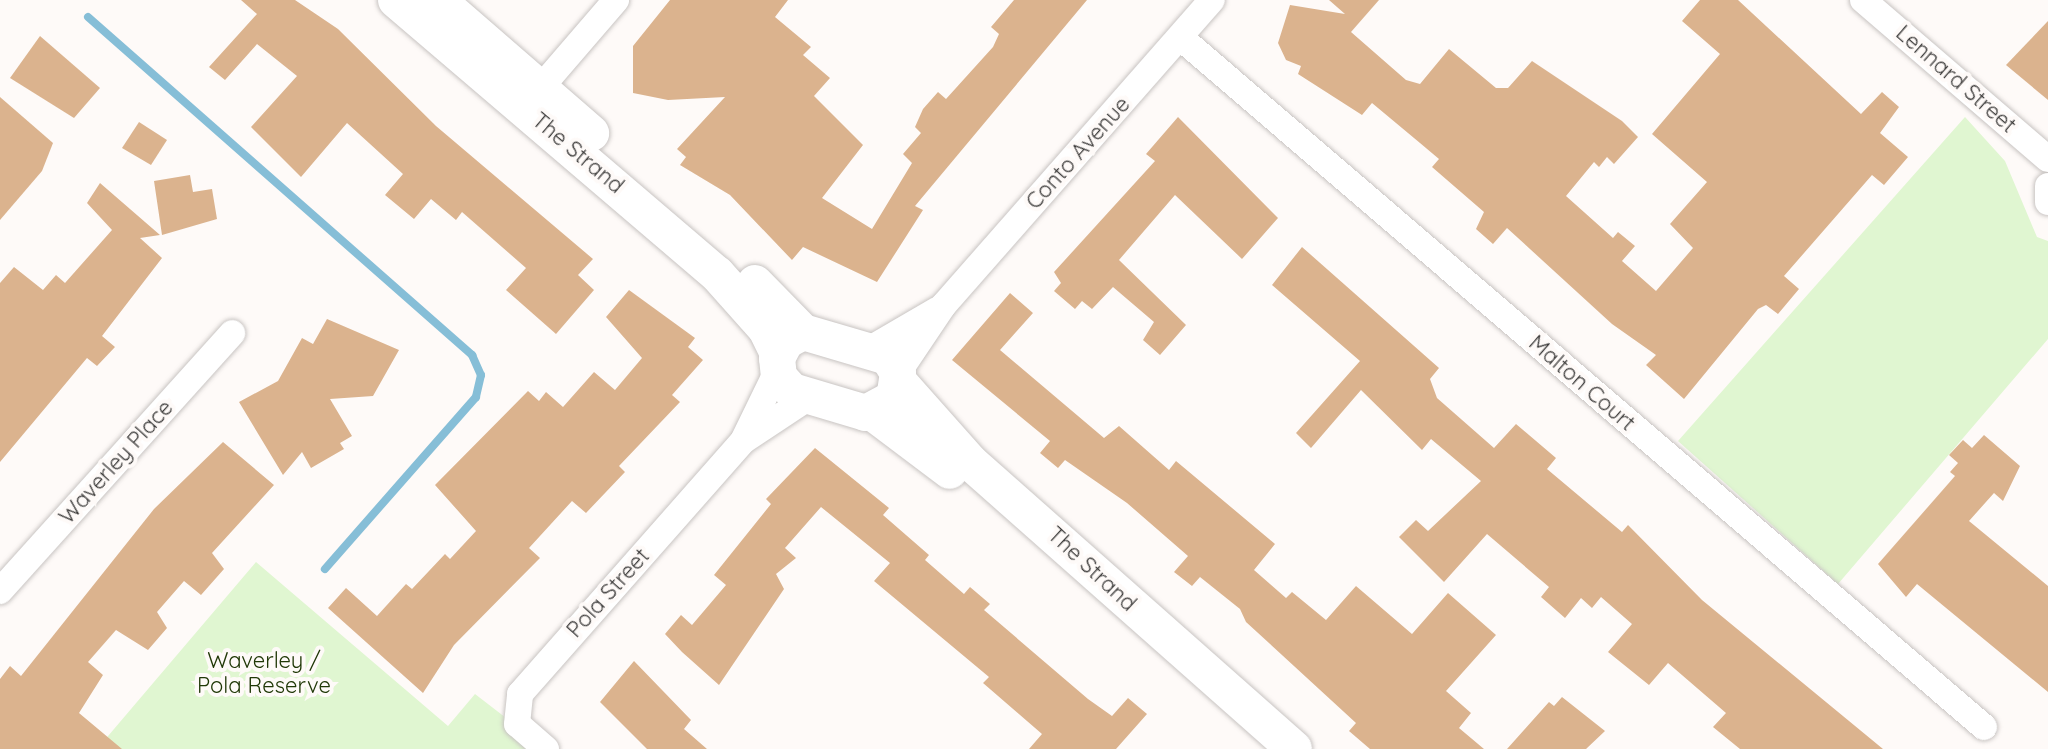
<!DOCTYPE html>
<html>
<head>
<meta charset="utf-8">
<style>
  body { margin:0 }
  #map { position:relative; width:2048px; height:749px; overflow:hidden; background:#fefaf8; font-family:Quicksand,sans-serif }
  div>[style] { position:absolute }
  .green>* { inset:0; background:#e0f6d1 }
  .stream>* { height:8px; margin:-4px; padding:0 4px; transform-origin:4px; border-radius:4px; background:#86bed7 }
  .building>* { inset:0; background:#dbb38e }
  .roads { filter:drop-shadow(0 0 2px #c8c4c2) drop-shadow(0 0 2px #c8c4c2) }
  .street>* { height:26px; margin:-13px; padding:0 13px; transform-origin:13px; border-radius:13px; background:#fff }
  .secondary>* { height:36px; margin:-18px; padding:0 18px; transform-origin:18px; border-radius:18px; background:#fff }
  span { translate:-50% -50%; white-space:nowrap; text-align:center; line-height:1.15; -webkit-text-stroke:8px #fefaf8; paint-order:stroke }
  .street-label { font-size:22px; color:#3c3b3a }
  .park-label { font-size:22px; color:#203807 }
</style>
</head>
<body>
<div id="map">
  <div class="green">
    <div style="clip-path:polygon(1965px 117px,2005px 161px,2037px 237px,2048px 241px,2048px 339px,1838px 584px,1678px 441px)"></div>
    <div style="clip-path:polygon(256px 562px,448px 726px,475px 694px,546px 749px,97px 749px)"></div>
  </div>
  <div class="stream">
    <div style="left:88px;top:17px;width:512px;rotate:41.35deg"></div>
    <div style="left:472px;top:355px;width:22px;rotate:66deg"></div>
    <div style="left:481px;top:375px;width:23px;rotate:103deg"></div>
    <div style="left:476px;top:397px;width:229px;rotate:131.3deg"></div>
  </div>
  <div class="building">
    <div style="clip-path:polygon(241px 0,295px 0,338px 29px,436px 126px,593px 259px,578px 275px,594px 290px,556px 334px,506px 290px,526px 268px,462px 212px,456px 220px,431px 199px,414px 219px,385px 195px,403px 174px,347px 123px,301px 177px,251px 127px,297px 76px,257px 44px,225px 80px,209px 67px,257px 14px)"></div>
    <div style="clip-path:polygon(670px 0,788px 0,775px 17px,811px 47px,803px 55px,830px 78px,814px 96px,863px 145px,822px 198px,872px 229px,912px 163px,903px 154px,921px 133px,915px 127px,923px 109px,938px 92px,946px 99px,993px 47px,999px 34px,991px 27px,1014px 0,1087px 0,915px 206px,923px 210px,877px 282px,803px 247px,792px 260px,730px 195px,680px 165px,686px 157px,677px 149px,725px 97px,668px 100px,633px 93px,633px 46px)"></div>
    <div style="clip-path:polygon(1329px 0,1379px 0,1351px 32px,1406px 80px,1420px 84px,1449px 49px,1496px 88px,1508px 88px,1532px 61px,1622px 121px,1638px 137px,1614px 164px,1607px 157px,1599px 167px,1594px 162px,1566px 196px,1613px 238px,1618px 232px,1635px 246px,1622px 261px,1656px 291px,1693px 248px,1670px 224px,1707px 182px,1652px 134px,1720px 54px,1682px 21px,1700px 0,1738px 0,1861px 114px,1882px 92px,1899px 107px,1880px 133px,1908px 157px,1884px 185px,1872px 175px,1784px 276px,1799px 289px,1778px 314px,1766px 305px,1758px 309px,1684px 399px,1646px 365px,1656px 355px,1612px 324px,1507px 228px,1493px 244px,1476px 229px,1484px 212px,1432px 167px,1439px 159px,1420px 143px,1372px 103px,1362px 115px,1298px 74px,1301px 66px,1286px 60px,1278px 43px,1290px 5px,1345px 14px)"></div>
    <div style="clip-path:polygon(2048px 21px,2048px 100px,2006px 65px)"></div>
    <div style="clip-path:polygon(40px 36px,100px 88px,74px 118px,10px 78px)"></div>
    <div style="clip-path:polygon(0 97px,53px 143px,42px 171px,0 220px)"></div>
    <div style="clip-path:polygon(1178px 117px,1278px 218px,1242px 259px,1175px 195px,1119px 260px,1186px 325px,1160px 355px,1143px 340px,1154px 322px,1113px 287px,1092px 309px,1082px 301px,1075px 309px,1054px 291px,1061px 283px,1054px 272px,1155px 161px,1146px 154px)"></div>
    <div style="clip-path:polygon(139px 122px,167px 140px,151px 165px,122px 148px)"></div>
    <div style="clip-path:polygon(190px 175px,193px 192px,212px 189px,217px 219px,162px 235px,154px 181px)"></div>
    <div style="clip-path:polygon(100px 183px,160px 235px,140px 238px,162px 258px,102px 336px,115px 347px,97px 366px,87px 358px,0 462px,0 283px,14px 267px,43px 290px,56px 275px,65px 283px,112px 230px,87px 203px)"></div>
    <div style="clip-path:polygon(1302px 247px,1439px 368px,1430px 379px,1437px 398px,1494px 448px,1516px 424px,1556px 458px,1547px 469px,1622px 532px,1628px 525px,1702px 600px,1883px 749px,1740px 749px,1713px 727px,1726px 713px,1668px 663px,1649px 685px,1608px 652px,1632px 624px,1601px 597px,1592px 608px,1581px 598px,1565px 618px,1541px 597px,1549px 587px,1487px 534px,1444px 582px,1399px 537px,1416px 520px,1428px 531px,1481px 481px,1431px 439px,1422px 450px,1361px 390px,1311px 448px,1296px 433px,1360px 361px,1272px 285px)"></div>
    <div style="clip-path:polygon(629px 290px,695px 338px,688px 347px,703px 360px,672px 395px,680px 402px,619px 466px,625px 472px,586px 513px,572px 501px,529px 548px,540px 558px,454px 645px,423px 693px,328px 608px,346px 588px,377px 616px,406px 584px,412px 589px,445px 554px,450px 559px,476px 531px,435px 485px,528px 391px,539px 401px,546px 392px,563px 407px,594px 372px,615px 390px,642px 358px,606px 317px)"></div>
    <div style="clip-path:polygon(1010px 293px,1033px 313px,1000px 350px,1104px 438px,1119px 426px,1169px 470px,1176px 461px,1275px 544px,1254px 570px,1286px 598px,1292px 592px,1326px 620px,1356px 586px,1412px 634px,1448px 593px,1496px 635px,1446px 691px,1471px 713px,1459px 728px,1484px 749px,1370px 749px,1349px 731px,1356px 723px,1246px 622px,1240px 609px,1200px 577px,1192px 586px,1174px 572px,1188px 556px,1127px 503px,1065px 460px,1058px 468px,1040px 453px,1050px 441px,952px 360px)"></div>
    <div style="clip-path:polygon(327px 319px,399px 350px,373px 396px,330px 399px,352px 436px,340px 443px,344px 449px,311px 468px,302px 452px,283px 475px,239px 402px,278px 381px,302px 338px,313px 344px)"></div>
    <div style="clip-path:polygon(1984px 435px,2020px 466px,2003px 501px,1994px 493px,1969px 521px,2048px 586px,2048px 692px,1917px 584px,1906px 597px,1878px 564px,1955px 476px,1950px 472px,1958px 463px,1949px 455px,1963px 440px,1972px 448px)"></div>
    <div style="clip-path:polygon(223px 442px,274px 485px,212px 553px,224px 569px,201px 595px,184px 581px,157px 612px,167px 628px,148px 650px,116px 630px,88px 662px,103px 675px,79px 713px,122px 749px,0 749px,0 679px,10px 666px,21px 676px,154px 509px)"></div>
    <div style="clip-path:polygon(815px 448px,889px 508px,883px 515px,929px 555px,925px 560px,964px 594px,970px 587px,990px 604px,984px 610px,1088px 699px,1112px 716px,1128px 698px,1147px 714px,1116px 749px,1029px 749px,1042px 734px,983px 683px,989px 677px,874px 581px,890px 563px,821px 507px,785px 548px,796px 558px,776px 574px,784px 589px,719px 685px,682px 652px,665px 634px,681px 615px,692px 625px,726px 585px,714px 575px,771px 504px,766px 499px)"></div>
    <div style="clip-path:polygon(634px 661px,691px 720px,684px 729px,707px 749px,647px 749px,600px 702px)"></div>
    <div style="clip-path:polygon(1562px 697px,1605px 731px,1586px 749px,1507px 749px,1549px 702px,1554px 706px)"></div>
  </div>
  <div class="roads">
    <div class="street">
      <div style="left:1863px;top:0;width:244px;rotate:40.7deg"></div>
      <div style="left:1181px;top:38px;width:1058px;rotate:40.63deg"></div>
      <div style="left:530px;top:100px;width:132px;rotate:-49.3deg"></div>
      <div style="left:2048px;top:186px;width:16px;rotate:90deg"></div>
      <div style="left:870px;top:349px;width:78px;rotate:-30.2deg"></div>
      <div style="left:898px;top:373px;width:81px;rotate:-56.1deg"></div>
      <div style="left:943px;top:306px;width:407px;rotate:-48.7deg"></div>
      <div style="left:746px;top:439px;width:78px;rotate:-33.5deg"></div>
      <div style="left:0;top:591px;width:347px;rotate:-48deg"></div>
      <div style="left:546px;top:749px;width:38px;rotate:-139deg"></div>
      <div style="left:517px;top:724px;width:30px;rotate:-84deg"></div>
      <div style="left:520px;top:694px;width:337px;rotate:-48.6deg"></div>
      <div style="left:743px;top:441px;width:78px;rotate:-64.1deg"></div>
    </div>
    <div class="secondary">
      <div style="left:396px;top:0;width:422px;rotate:40.5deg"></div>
      <div style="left:717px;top:274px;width:74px;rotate:48.3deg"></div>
      <div style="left:766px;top:329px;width:28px;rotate:64deg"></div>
      <div style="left:438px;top:0;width:203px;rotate:41deg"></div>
      <div style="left:755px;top:283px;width:69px;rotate:45.6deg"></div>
      <div style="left:803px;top:332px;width:89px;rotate:16.4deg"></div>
      <div style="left:888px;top:357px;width:19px;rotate:58deg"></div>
      <div style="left:898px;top:373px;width:25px;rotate:99deg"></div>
      <div style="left:894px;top:398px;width:32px;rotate:152deg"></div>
      <div style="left:866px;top:413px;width:77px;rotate:-163.4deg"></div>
      <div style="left:792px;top:391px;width:19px;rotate:-133deg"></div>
      <div style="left:779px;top:377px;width:19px;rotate:-96deg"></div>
      <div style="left:777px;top:358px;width:19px;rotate:-62deg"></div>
      <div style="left:786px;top:341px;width:19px;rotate:-28deg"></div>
      <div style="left:899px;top:382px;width:108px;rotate:48.4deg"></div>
      <div style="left:971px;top:463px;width:431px;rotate:41.5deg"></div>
      <div style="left:873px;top:413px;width:96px;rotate:37deg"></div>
    </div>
  </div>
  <div class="street-label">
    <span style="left:1956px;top:79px;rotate:41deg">Lennard Street</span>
    <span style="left:578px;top:153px;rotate:40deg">The Strand</span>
    <span style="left:1078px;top:153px;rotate:-48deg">Conto Avenue</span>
    <span style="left:1582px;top:383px;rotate:41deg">Malton Court</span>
    <span style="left:116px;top:462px;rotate:-48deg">Waverley Place</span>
    <span style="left:1092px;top:569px;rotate:43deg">The Strand</span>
    <span style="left:608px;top:593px;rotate:-48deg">Pola Street</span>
  </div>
  <div class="park-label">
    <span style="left:264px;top:673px">Waverley /<br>Pola Reserve</span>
  </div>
</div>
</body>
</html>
